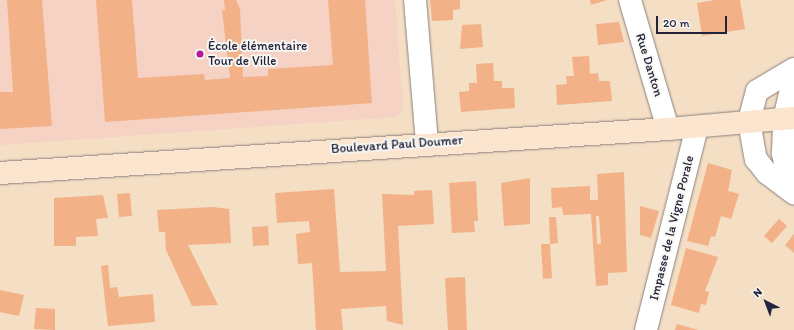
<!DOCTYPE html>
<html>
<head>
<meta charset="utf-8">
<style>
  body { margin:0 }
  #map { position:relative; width:794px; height:330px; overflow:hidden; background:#f4dec4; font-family:Itim,sans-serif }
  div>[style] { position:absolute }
  .built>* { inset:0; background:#f6d2c4 }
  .building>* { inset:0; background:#f2b187 }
  .roads { filter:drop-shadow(0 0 1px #8b8080) drop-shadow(0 0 1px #8b8080) }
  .street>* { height:22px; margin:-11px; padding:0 11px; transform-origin:11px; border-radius:11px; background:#fff }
  .secondary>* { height:22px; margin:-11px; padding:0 11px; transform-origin:11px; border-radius:11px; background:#fbe5cf }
  .dots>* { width:11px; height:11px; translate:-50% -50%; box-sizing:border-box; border:2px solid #f6f6f2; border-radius:50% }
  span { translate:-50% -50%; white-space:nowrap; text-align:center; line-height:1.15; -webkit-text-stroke:4px #f6f6f2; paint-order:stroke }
  .poi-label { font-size:13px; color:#22223b }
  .left { translate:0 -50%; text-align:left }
  .street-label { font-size:13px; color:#22223b }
  .north { position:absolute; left:746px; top:282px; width:40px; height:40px; -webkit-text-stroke:3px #f6f6f2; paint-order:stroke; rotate:318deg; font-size:11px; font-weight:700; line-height:16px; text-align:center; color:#22223b }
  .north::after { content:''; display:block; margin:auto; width:14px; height:18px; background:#22223b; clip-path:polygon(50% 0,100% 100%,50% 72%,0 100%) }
  .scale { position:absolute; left:656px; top:16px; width:71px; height:18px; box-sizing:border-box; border:2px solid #22223b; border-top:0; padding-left:5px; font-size:12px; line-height:14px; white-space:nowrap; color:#22223b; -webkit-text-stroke:3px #f6f6f2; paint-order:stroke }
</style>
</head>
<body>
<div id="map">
  <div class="built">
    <div style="clip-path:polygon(0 0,395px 0,403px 109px,396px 117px,0 145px)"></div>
  </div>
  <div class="building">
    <div style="clip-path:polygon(7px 0,42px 0,52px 126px,0 129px,0 92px,13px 92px)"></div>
    <div style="clip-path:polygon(96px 0,132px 0,138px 78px,204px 74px,205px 80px,230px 78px,222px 10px,225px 10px,224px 0,236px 0,240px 9px,243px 77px,268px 76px,268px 69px,333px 65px,328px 0,365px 0,372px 103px,105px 122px)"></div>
    <div style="clip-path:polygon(430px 0,460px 0,460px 9px,453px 10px,453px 20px,432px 21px)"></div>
    <div style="clip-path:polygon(590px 0,607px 0,591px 5px)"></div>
    <div style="clip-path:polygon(715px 0,740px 0,745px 29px,702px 36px,697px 3px)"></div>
    <div style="clip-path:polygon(619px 22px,624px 42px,598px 45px,596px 24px)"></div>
    <div style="clip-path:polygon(481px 24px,483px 47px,460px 49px,462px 25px)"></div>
    <div style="clip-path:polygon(589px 56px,590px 74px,598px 73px,599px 81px,610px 81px,612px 101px,557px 105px,556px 85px,567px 84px,566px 76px,574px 76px,572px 57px)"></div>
    <div style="clip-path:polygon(493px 63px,494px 81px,502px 81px,502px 88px,514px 88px,515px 108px,461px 112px,459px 92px,469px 91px,469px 83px,477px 83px,476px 64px)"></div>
    <div style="clip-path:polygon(708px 163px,732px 170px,728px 191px,739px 194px,731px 219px,721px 216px,715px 237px,711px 236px,708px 246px,687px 241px)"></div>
    <div style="clip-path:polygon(evenodd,624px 172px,627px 272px,608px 273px,608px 285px,596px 286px,591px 214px,563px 215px,562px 207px,552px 208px,551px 188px,590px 186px,590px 200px,598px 200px,597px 174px,624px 172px,596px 216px,599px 216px,601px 244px,597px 244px,596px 216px)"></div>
    <div style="clip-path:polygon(530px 178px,530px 224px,504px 226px,501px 183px)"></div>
    <div style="clip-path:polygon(476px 181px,478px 221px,474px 221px,475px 232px,452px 233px,449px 183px)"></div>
    <div style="clip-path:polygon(334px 189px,340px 272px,386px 271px,382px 194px,414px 195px,414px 191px,432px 190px,434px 224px,398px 226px,403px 325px,387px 321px,386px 306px,341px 309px,343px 330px,316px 330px,312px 263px,298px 264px,296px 234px,310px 232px,309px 221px,277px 223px,275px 193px)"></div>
    <div style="clip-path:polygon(130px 193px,132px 216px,119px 217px,117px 194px)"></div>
    <div style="clip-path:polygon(103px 195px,108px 218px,96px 219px,98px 236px,76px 237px,76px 246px,54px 246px,54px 198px)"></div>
    <div style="clip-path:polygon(640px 206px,659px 211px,651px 238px,640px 235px)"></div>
    <div style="clip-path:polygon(212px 207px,229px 209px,231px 243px,188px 245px,218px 305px,192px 306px,166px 250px,165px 232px,159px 232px,157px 210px)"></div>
    <div style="clip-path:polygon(549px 217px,556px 217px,558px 243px,550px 244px)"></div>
    <div style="clip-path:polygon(779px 219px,787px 226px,772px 243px,764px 236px)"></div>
    <div style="clip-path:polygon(268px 226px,269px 245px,253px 246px,252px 227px)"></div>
    <div style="clip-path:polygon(794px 234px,794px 253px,785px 245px)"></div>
    <div style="clip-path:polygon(541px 244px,550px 244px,552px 278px,543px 279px)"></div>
    <div style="clip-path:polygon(686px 248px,718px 257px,705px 291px,709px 292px,706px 305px,701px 304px,699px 313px,671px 305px)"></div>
    <div style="clip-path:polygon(108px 265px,110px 288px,117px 287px,119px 297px,153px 294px,155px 322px,108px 326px,101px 266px)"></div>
    <div style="clip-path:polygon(465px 277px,467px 330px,448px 330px,445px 278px)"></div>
    <div style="clip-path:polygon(0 290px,24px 295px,19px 316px,0 312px)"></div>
    <div style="clip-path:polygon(36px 308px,55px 309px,55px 330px,34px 329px)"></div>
    <div style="clip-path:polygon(677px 324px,698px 330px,675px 330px)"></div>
  </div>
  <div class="roads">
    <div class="street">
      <div style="left:415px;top:0;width:144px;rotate:85.2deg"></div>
      <div style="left:630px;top:0;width:134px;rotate:73.6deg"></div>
      <div style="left:794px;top:69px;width:43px;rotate:149.3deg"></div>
      <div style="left:757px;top:91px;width:31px;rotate:105deg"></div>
      <div style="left:749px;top:121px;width:39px;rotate:80deg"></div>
      <div style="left:756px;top:159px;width:18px;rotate:52deg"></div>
      <div style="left:767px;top:173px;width:34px;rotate:37deg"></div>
      <div style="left:790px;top:190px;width:38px;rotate:-101deg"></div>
      <div style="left:783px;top:153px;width:34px;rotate:-88deg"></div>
      <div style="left:784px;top:119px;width:43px;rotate:-76.6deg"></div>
      <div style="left:646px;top:330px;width:209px;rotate:-75.9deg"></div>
    </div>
    <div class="secondary">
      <div style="left:0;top:173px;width:669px;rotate:-3.77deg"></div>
      <div style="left:668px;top:129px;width:126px;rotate:-5deg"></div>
    </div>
  </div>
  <div class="dots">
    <div style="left:200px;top:54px;background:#b5179e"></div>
  </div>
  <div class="poi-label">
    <span class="left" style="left:208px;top:54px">École élémentaire<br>Tour de Ville</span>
  </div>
  <div class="street-label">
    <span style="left:649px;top:65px;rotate:73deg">Rue Danton</span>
    <span style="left:397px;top:145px;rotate:-4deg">Boulevard Paul Doumer</span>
    <span style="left:672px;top:228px;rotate:-76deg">Impasse de la Vigne Porale</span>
  </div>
  <div class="north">N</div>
  <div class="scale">20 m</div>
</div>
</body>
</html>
